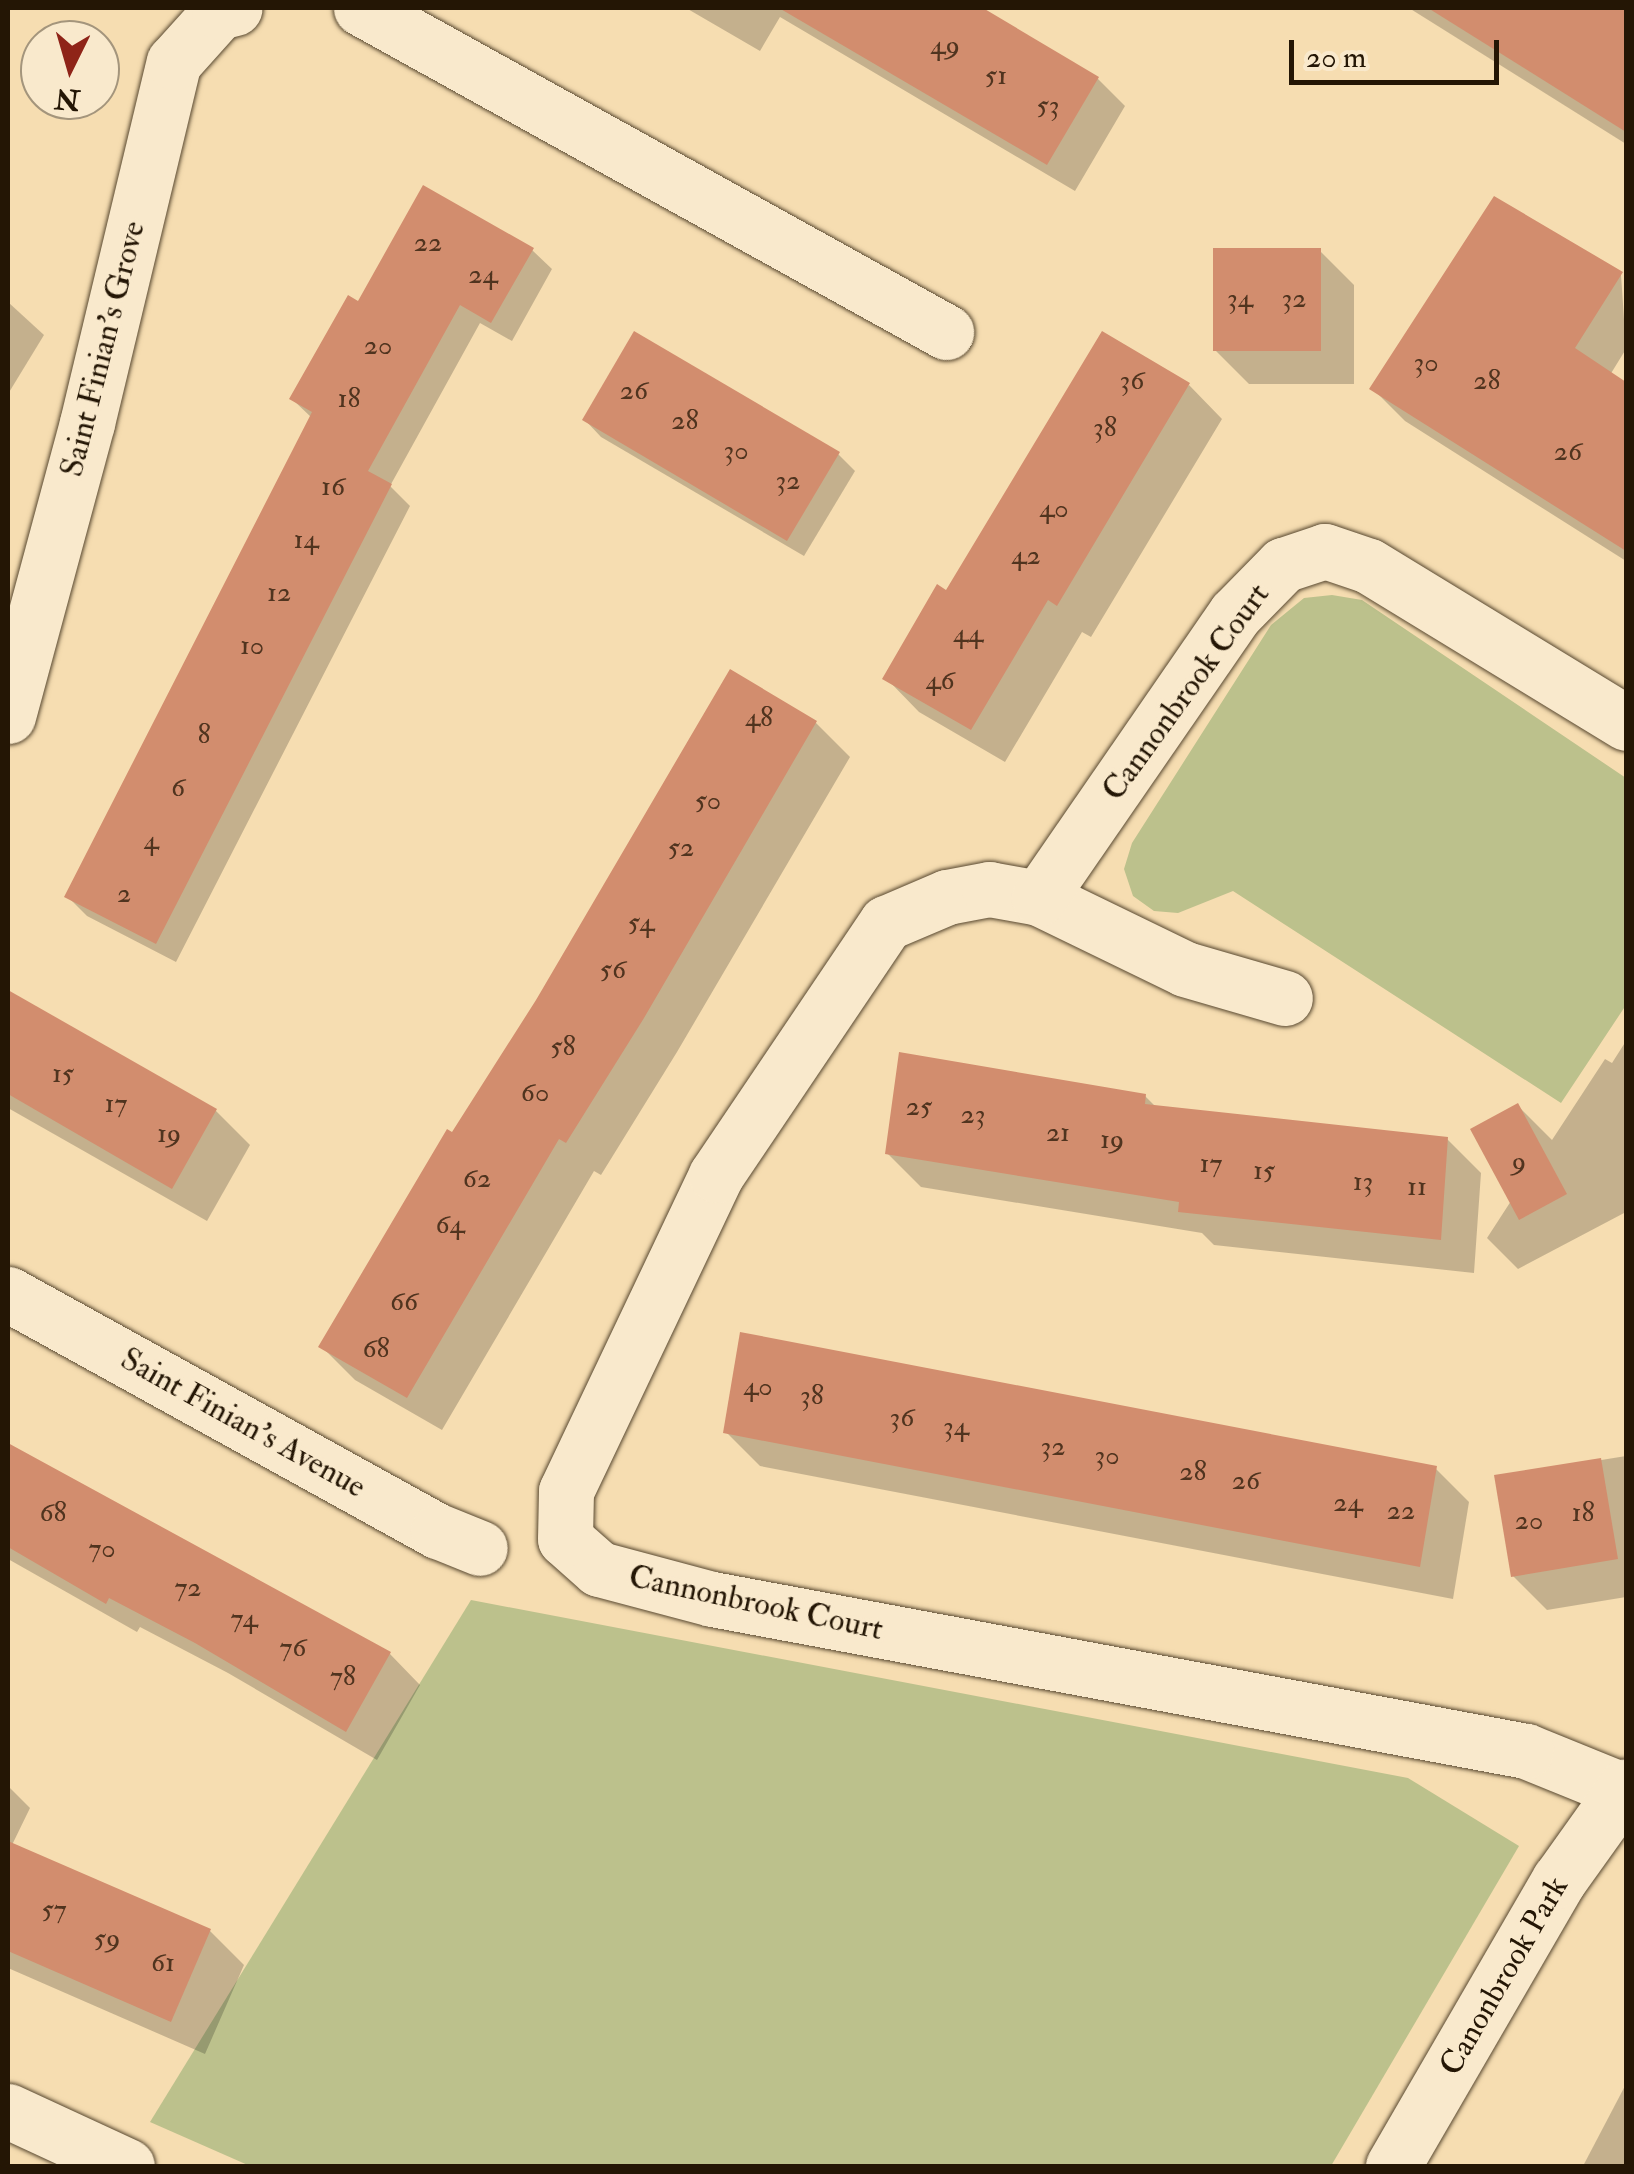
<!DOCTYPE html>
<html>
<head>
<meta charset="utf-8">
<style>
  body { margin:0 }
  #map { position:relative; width:1634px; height:2174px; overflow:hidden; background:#f6ddb1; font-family:"IM FELL Double Pica",serif }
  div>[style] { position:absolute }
  .green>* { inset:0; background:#bcc18c }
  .shadow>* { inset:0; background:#0003 }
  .building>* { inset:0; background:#d28d6e }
  .roads { filter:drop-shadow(0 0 2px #584830) drop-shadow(0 0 2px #584830) }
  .minor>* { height:55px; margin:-27.5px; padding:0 27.5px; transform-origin:27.5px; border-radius:27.5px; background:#f9e9cc }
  span { translate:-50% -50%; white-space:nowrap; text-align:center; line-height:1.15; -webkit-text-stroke:8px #f9e9cc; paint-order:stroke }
  .number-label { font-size:28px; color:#50341f }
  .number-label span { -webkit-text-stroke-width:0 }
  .street-label { font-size:32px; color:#241605 }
  .frame { position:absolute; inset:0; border:10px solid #241605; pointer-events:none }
  .north { position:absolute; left:20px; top:20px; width:100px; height:100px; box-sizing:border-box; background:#f9e9cc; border:2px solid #a4957c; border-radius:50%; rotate:185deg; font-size:28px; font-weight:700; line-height:40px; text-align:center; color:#241605 }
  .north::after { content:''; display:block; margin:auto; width:35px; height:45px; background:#8f2418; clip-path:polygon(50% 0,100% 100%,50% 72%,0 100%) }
  .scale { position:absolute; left:1289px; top:40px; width:210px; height:45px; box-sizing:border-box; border:5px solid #241605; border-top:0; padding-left:12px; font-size:30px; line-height:35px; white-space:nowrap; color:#241605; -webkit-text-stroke:8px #f9e9cc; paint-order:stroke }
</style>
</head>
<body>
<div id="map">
  <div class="green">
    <div style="clip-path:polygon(1332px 595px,1362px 600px,1626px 778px,1626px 1005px,1561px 1103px,1233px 891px,1178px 913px,1154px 911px,1133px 896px,1124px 869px,1132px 843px,1271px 625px,1304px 598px)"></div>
    <div style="clip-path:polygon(471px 1600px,1408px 1778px,1519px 1846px,1331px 2166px,250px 2166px,150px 2122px)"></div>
  </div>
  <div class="shadow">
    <div style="clip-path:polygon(686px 8px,977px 8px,1098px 79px,1125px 106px,1075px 191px,780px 17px,760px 51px)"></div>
    <div style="clip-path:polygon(1409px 8px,1626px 10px,1626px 144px)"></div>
    <div style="clip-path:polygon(532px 250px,552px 269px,512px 341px,480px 323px,390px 486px,410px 506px,176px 962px,87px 916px,67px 896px,312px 418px,292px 399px,359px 304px)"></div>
    <div style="clip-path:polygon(1320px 251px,1354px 285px,1354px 384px,1249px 384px,1215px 350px)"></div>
    <div style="clip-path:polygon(1621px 274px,1626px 349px,1610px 375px,1626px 385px,1626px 561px,1405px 421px,1373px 389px)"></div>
    <div style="clip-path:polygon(8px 302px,44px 335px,8px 394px)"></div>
    <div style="clip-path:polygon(1189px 385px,1222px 419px,1091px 637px,1082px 632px,1005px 762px,919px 712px,886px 678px,947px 593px)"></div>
    <div style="clip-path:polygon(585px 420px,838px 454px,855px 471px,804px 556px,601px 437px)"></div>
    <div style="clip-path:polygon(730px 672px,816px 723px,850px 757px,677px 1052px,601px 1175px,594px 1171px,442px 1430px,355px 1380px,321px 1346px,538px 1001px)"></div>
    <div style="clip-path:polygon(8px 993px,216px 1111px,250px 1145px,207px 1221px,8px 1108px)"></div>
    <div style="clip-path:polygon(1626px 1041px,1626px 1212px,1518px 1269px,1487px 1238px,1511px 1201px,1518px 1106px,1552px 1140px,1605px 1059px,1612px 1063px)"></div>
    <div style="clip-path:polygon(1145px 1096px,1156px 1107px,1447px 1139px,1481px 1173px,1474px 1273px,1214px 1245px,1202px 1233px,921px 1187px,887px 1153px)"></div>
    <div style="clip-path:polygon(726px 1432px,1435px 1468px,1469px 1502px,1453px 1599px,760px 1466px)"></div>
    <div style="clip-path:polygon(8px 1444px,390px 1654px,420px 1685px,377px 1760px,228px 1673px,140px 1627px,137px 1632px,8px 1559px)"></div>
    <div style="clip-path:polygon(1626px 1456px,1626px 1597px,1547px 1610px,1513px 1576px,1496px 1477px)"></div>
    <div style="clip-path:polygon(8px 1786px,30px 1808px,12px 1845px,210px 1931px,244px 1965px,205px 2054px,8px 1968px)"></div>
    <div style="clip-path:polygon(1626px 2084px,1626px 2166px,1583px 2166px)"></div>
  </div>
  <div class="building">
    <div style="clip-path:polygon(779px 8px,983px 8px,1099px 77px,1047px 165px)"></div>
    <div style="clip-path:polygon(1428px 8px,1626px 8px,1626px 132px)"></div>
    <div style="clip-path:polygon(423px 185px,534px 248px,491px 323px,460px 305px,368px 471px,392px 484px,156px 944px,64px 897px,312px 412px,289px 399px,348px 295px,358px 301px)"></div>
    <div style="clip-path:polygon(1494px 196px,1623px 272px,1575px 348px,1626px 382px,1626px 551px,1369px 389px)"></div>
    <div style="clip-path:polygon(1213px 248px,1321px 248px,1321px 351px,1213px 351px)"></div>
    <div style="clip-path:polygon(634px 331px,840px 452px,787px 541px,582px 420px)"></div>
    <div style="clip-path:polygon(1102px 331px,1190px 383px,1057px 606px,1048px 600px,971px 730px,882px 679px,937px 584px,946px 590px)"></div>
    <div style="clip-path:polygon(730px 669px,817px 721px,644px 1018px,566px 1143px,559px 1139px,407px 1398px,318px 1347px,447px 1129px,452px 1132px,536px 1000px)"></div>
    <div style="clip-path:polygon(8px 990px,217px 1109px,172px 1189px,8px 1094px)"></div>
    <div style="clip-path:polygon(899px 1052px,1146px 1094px,1145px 1104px,1448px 1137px,1441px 1240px,1178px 1212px,1179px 1202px,885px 1154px)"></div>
    <div style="clip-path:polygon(1518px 1103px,1567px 1194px,1519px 1220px,1470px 1129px)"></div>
    <div style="clip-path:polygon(740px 1332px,1437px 1466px,1420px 1567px,723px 1433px)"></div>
    <div style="clip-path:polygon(8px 1443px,391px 1652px,346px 1732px,195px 1643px,109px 1598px,106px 1604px,8px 1547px)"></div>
    <div style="clip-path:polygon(1601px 1458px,1618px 1559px,1511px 1577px,1494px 1475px)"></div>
    <div style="clip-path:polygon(8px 1841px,211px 1929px,171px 2022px,8px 1951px)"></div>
  </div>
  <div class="roads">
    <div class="minor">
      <div style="left:361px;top:8px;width:669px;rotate:28.98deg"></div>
      <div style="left:8px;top:716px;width:303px;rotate:-74.9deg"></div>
      <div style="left:87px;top:423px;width:371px;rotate:-76.5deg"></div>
      <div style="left:174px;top:62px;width:67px;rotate:-48deg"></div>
      <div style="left:219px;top:12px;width:16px;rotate:-14deg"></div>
      <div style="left:1039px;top:898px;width:162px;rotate:25.9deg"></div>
      <div style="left:1185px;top:969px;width:104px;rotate:16.2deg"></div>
      <div style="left:8px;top:1294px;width:491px;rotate:28.9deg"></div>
      <div style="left:438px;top:1531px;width:45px;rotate:22deg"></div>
      <div style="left:1622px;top:1790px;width:104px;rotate:-157.9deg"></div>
      <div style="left:1526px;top:1751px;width:828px;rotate:-169.42deg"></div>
      <div style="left:712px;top:1599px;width:117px;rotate:-165.1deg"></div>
      <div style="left:599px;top:1569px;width:45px;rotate:-138.6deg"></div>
      <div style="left:565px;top:1539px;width:48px;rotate:-88.8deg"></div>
      <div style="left:566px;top:1491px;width:350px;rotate:-64.6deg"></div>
      <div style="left:716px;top:1175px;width:304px;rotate:-56deg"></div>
      <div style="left:886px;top:923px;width:66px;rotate:-23.1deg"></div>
      <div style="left:947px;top:897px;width:43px;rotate:-10.8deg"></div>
      <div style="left:989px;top:889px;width:51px;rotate:10.2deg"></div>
      <div style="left:1039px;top:898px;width:345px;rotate:-55.4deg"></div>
      <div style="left:1235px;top:614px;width:69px;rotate:-45.6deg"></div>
      <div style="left:1283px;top:565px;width:44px;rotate:-18.4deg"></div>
      <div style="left:1325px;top:551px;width:46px;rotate:18.8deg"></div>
      <div style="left:1369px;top:566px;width:301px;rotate:31.4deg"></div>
      <div style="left:8px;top:2111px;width:131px;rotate:24.8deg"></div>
      <div style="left:1393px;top:2166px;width:331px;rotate:-59.9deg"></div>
      <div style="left:1559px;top:1880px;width:115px;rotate:-54.5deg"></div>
    </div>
  </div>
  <div class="number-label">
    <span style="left:945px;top:46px">49</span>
    <span style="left:996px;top:76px">51</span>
    <span style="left:1048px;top:106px">53</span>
    <span style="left:428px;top:243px">22</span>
    <span style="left:483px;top:275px">24</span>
    <span style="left:1240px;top:299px">34</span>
    <span style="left:1294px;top:299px">32</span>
    <span style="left:378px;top:346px">20</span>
    <span style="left:1426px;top:363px">30</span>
    <span style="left:1132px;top:381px">36</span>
    <span style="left:1487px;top:381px">28</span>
    <span style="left:634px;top:391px">26</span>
    <span style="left:349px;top:399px">18</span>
    <span style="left:685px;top:421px">28</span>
    <span style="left:1105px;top:428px">38</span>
    <span style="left:736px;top:451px">30</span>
    <span style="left:1568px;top:452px">26</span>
    <span style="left:788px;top:481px">32</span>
    <span style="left:333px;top:487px">16</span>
    <span style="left:1054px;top:509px">40</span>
    <span style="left:306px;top:540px">14</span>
    <span style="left:1026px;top:556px">42</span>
    <span style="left:279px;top:593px">12</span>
    <span style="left:968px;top:634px">44</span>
    <span style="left:252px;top:646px">10</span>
    <span style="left:940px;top:681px">46</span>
    <span style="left:759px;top:718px">48</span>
    <span style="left:204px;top:735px">8</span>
    <span style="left:178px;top:788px">6</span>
    <span style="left:708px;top:801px">50</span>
    <span style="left:151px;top:841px">4</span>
    <span style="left:681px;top:848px">52</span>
    <span style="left:124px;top:894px">2</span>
    <span style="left:641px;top:923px">54</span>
    <span style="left:613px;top:970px">56</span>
    <span style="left:563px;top:1047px">58</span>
    <span style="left:63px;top:1074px">15</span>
    <span style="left:535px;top:1093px">60</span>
    <span style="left:116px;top:1104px">17</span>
    <span style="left:919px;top:1107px">25</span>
    <span style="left:973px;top:1115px">23</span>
    <span style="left:1058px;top:1133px">21</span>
    <span style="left:169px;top:1134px">19</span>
    <span style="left:1112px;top:1140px">19</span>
    <span style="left:1519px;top:1162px">9</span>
    <span style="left:1211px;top:1164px">17</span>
    <span style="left:1264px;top:1171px">15</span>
    <span style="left:477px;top:1179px">62</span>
    <span style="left:1363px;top:1182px">13</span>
    <span style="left:1417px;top:1187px">11</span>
    <span style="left:450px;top:1225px">64</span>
    <span style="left:404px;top:1302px">66</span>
    <span style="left:376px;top:1349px">68</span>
    <span style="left:758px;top:1387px">40</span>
    <span style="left:812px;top:1396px">38</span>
    <span style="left:902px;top:1418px">36</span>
    <span style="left:956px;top:1427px">34</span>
    <span style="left:1053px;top:1447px">32</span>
    <span style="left:1107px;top:1456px">30</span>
    <span style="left:1193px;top:1472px">28</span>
    <span style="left:1246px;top:1481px">26</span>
    <span style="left:1348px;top:1503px">24</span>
    <span style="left:1401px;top:1511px">22</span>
    <span style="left:53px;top:1513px">68</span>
    <span style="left:1583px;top:1513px">18</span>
    <span style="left:1529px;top:1521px">20</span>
    <span style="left:102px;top:1549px">70</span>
    <span style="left:188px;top:1588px">72</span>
    <span style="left:244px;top:1619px">74</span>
    <span style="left:293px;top:1648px">76</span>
    <span style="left:343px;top:1677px">78</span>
    <span style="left:54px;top:1910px">57</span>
    <span style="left:107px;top:1939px">59</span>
    <span style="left:163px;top:1963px">61</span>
  </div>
  <div class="street-label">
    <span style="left:103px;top:349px;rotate:-76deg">Saint Finian's Grove</span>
    <span style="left:1186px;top:692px;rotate:-54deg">Cannonbrook Court</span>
    <span style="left:243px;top:1423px;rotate:29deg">Saint Finian's Avenue</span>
    <span style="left:756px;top:1603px;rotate:12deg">Cannonbrook Court</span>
    <span style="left:1504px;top:1976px;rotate:-60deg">Canonbrook Park</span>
  </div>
  <div class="frame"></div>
  <div class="north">N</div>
  <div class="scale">20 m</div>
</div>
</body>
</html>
